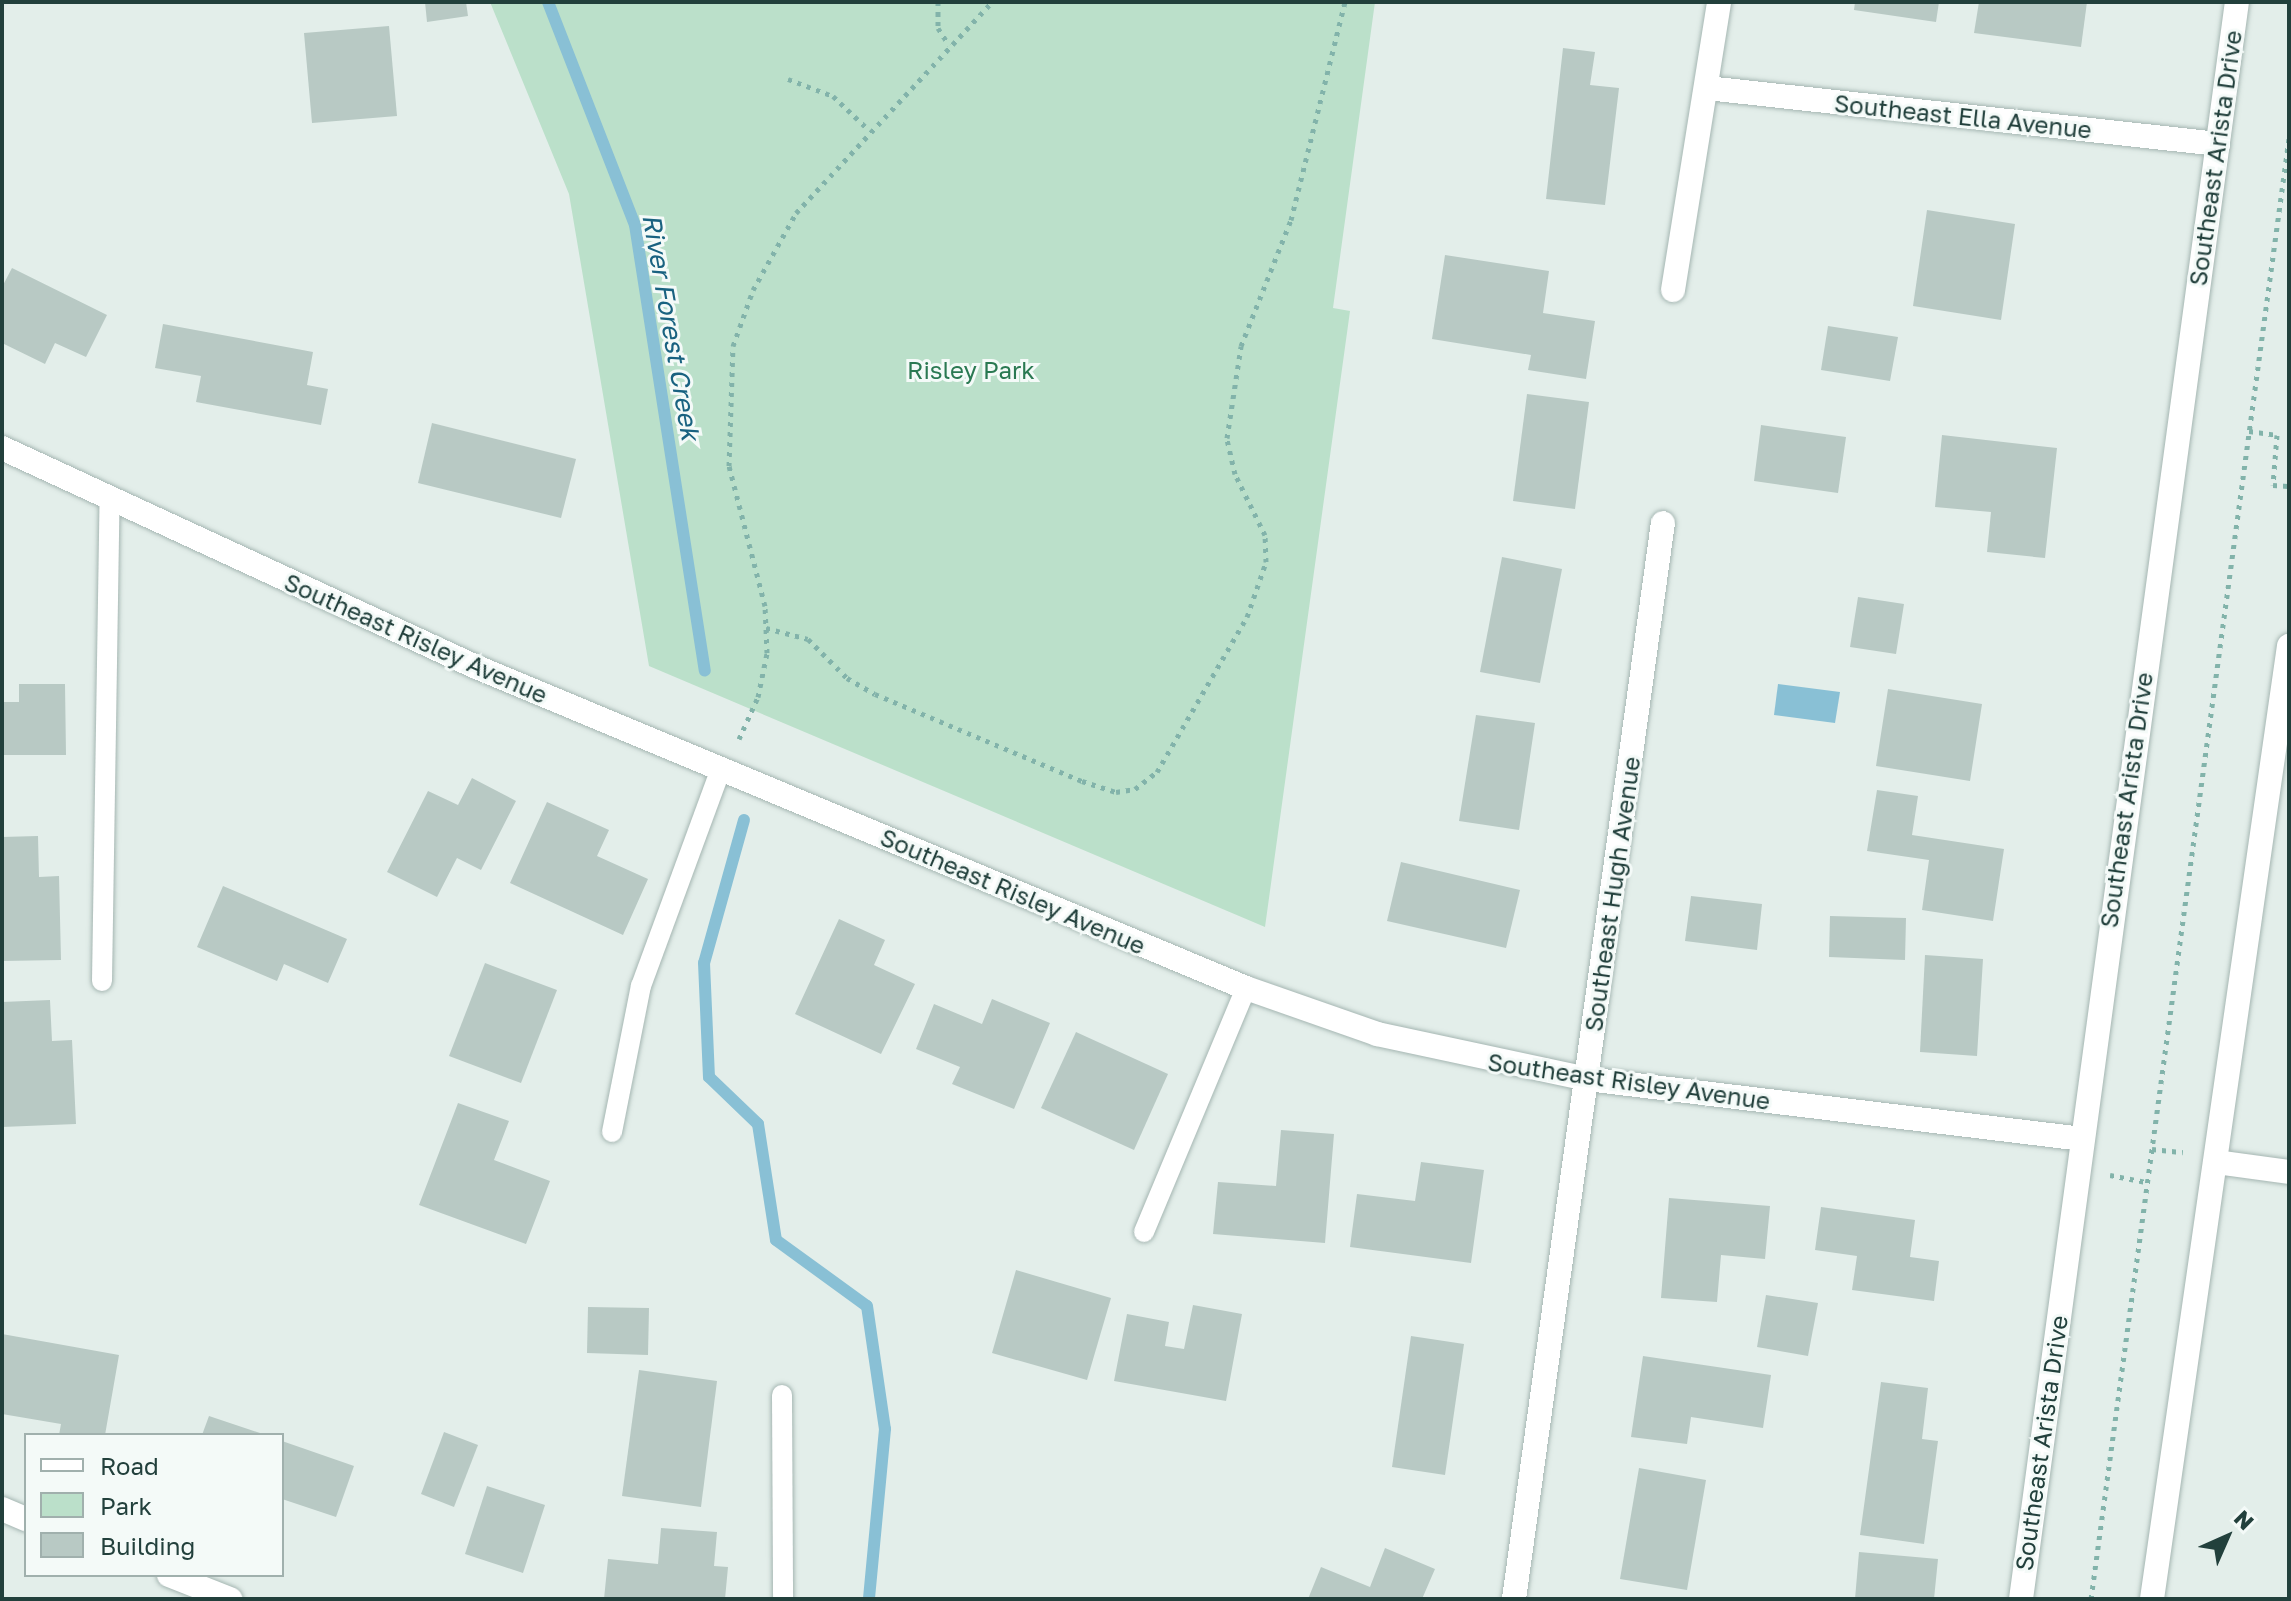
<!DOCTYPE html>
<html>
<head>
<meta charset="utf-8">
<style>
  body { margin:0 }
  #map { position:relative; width:2291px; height:1601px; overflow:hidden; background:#e3eeea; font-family:"Golos Text",sans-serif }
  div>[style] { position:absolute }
  .green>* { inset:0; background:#bbe0ca }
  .water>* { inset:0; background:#89c0d5 }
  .stream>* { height:12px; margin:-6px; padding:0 6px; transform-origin:6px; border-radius:6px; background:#89c0d5 }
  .building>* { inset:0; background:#b8c9c4 }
  .path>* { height:5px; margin-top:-2.5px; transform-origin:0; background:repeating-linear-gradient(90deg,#82b3aa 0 4px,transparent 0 10px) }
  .roads { filter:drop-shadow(0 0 2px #a5b6b2) drop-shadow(0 0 2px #a5b6b2) }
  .lane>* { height:20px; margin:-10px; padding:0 10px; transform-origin:10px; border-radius:10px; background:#fff }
  .street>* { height:24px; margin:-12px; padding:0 12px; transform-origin:12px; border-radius:12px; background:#fff }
  .secondary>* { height:24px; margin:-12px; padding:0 12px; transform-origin:12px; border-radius:12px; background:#fff }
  span { translate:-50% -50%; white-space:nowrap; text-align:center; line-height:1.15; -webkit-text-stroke:6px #f4faf8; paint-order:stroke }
  .street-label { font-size:24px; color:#22403c }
  .park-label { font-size:24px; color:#2a7952 }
  .water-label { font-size:26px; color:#196280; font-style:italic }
  .frame { position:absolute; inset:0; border:4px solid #22403c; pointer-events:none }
  .legend { position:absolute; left:24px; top:1433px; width:260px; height:144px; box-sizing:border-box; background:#f4faf8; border:2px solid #a0b0ad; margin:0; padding:10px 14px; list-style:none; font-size:24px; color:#22403c }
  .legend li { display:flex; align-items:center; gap:16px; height:40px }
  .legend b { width:40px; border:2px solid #a0b0ad }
  .north { position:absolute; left:2187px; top:1497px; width:80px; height:80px; -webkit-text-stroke:6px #f4faf8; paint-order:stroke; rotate:45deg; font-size:22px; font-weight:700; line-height:32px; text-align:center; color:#22403c }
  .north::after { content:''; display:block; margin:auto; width:28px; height:36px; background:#22403c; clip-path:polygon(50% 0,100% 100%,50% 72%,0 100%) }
</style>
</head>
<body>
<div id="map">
  <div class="green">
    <div style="clip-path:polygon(490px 2px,1375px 2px,1333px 308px,1350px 311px,1265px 927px,649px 666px,569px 194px)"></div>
  </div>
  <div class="water">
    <div style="clip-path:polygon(1778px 684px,1840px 692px,1835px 723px,1774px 715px)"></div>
  </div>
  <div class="stream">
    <div style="left:548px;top:2px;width:239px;rotate:68.7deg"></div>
    <div style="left:635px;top:225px;width:451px;rotate:81.1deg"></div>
    <div style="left:744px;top:820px;width:148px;rotate:105.6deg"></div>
    <div style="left:704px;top:963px;width:114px;rotate:87.5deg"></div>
    <div style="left:709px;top:1077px;width:68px;rotate:43.8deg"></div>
    <div style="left:758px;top:1124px;width:117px;rotate:81.2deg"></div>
    <div style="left:776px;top:1240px;width:112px;rotate:36deg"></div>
    <div style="left:867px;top:1306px;width:124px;rotate:81.7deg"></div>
    <div style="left:885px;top:1429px;width:171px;rotate:95.4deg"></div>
  </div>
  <div class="building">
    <div style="clip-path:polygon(425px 2px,466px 2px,468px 16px,427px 22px)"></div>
    <div style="clip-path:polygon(1855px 2px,1939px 2px,1936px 22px,1854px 10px)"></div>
    <div style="clip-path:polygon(1979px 2px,2087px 2px,2081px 47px,1974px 33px)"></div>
    <div style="clip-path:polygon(389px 26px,397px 116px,312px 123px,304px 33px)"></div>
    <div style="clip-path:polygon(1563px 48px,1595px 52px,1590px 85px,1619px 88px,1605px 205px,1546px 199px)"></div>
    <div style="clip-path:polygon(1927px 210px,2015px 224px,2001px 320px,1913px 306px)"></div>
    <div style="clip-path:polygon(1445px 255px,1549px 271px,1543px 313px,1595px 321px,1586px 379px,1528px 370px,1531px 355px,1432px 339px)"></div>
    <div style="clip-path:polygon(12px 268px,107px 315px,86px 357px,55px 343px,45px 364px,2px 343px,2px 287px)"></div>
    <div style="clip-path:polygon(163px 324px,313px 352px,307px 385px,328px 389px,321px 425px,196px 402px,201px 376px,155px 368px)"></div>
    <div style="clip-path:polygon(1828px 326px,1898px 337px,1890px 381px,1821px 370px)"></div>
    <div style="clip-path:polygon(1527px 394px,1589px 402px,1575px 509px,1513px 501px)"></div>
    <div style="clip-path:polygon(432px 423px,576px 459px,561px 518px,418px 483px)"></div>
    <div style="clip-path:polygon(1761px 425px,1846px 437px,1838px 493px,1754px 481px)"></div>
    <div style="clip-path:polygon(1942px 435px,2057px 448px,2045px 558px,1987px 552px,1991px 512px,1935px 507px)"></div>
    <div style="clip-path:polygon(1502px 557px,1562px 569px,1540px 683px,1480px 672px)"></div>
    <div style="clip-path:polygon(1858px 597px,1904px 604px,1896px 654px,1850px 647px)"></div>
    <div style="clip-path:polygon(19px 684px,65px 684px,66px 755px,2px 755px,2px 702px,19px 702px)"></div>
    <div style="clip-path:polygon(1888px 689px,1982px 704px,1970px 781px,1876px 766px)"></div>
    <div style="clip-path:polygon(1476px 715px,1535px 723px,1519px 830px,1459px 821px)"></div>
    <div style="clip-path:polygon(472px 778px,516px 801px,481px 870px,457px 858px,437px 897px,387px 872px,428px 791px,458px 805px)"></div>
    <div style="clip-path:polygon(1877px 790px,1918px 796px,1912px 835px,2004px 849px,1993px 921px,1922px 910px,1929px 860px,1867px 851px)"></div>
    <div style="clip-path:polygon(547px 802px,609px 830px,597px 856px,648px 879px,623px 935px,510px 883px)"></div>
    <div style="clip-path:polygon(38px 836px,39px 877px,59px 876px,61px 960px,2px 961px,2px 837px)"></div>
    <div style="clip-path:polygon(1401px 862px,1520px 890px,1506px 948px,1387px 921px)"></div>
    <div style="clip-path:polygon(223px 886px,347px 939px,328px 983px,284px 964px,277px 981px,197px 947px)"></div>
    <div style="clip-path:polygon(1691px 896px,1762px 904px,1757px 950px,1685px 941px)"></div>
    <div style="clip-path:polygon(1830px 916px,1906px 918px,1905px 960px,1829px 957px)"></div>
    <div style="clip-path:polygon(839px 919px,885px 940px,874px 965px,915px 984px,881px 1054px,795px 1014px)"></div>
    <div style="clip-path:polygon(1925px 955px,1983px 959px,1977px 1056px,1920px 1052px)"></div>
    <div style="clip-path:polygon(485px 963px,557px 990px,521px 1083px,449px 1056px)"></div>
    <div style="clip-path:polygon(992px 999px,1050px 1023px,1014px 1109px,952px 1084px,960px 1067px,916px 1049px,934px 1004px,982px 1024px)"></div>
    <div style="clip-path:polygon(50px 1000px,52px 1041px,72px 1040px,76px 1124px,2px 1127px,2px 1002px)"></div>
    <div style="clip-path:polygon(1076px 1032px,1168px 1074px,1134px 1150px,1041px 1108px)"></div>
    <div style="clip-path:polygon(458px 1103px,509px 1121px,494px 1160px,550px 1181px,526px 1244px,419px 1205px)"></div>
    <div style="clip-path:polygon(1281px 1130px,1334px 1134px,1325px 1243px,1213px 1234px,1218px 1182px,1276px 1186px)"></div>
    <div style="clip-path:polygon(1421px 1162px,1484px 1170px,1471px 1263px,1350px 1247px,1357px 1194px,1415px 1201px)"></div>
    <div style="clip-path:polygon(1669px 1198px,1770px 1206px,1765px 1259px,1721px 1255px,1717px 1302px,1661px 1298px)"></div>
    <div style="clip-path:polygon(1821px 1207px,1915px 1220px,1910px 1257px,1939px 1261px,1934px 1301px,1852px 1290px,1857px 1256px,1815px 1250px)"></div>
    <div style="clip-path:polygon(1016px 1270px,1111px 1298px,1087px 1380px,992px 1353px)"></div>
    <div style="clip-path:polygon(1766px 1295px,1818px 1303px,1808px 1356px,1757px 1347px)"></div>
    <div style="clip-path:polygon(1193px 1305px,1242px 1314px,1226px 1401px,1114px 1381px,1127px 1314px,1169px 1322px,1165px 1346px,1184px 1349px)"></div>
    <div style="clip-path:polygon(588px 1307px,649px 1308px,648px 1355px,587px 1353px)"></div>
    <div style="clip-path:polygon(2px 1334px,119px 1355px,105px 1435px,59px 1435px,61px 1424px,2px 1414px)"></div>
    <div style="clip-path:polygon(1411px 1336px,1464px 1344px,1445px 1475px,1392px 1467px)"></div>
    <div style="clip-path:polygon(1643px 1356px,1771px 1375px,1763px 1428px,1691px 1417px,1687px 1444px,1631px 1437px)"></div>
    <div style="clip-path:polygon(639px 1370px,717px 1381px,701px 1507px,622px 1496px)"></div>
    <div style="clip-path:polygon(1881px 1382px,1928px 1388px,1922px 1439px,1938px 1441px,1924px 1544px,1860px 1535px)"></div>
    <div style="clip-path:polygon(209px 1416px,263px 1434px,263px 1435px,202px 1435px)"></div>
    <div style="clip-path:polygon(444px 1432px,478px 1445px,454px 1507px,421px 1494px)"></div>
    <div style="clip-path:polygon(282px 1441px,354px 1466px,336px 1517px,282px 1499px)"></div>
    <div style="clip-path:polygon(1639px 1468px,1706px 1480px,1687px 1590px,1620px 1579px)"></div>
    <div style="clip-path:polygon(487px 1486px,545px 1505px,523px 1573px,465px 1554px)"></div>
    <div style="clip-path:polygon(661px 1528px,717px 1532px,714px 1566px,728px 1567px,725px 1599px,604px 1599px,608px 1559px,658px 1564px)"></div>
    <div style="clip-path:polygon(1385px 1548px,1435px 1569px,1422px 1599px,1308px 1599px,1321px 1567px,1370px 1587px)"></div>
    <div style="clip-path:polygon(1859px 1552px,1938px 1559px,1934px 1599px,1855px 1599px)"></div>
  </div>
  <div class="path">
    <div style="left:938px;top:2px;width:26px;rotate:90deg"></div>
    <div style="left:938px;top:28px;width:20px;rotate:57deg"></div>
    <div style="left:788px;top:79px;width:48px;rotate:20.7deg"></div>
    <div style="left:833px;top:96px;width:50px;rotate:43.4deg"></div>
    <div style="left:2249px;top:431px;width:28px;rotate:8deg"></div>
    <div style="left:2277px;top:435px;width:50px;rotate:94.6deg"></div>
    <div style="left:2273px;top:485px;width:16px;rotate:4deg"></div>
    <div style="left:766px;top:628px;width:43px;rotate:14.7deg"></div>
    <div style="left:808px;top:639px;width:55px;rotate:45deg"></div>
    <div style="left:847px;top:678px;width:32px;rotate:30deg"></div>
    <div style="left:875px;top:694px;width:225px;rotate:22.8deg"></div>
    <div style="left:1082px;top:781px;width:36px;rotate:18deg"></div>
    <div style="left:1116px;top:792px;width:19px;rotate:-9deg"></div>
    <div style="left:1135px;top:789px;width:28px;rotate:-38deg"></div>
    <div style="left:1157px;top:772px;width:179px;rotate:-59.9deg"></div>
    <div style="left:1247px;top:617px;width:58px;rotate:-70.9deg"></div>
    <div style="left:1266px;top:562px;width:27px;rotate:-92deg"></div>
    <div style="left:1265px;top:535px;width:68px;rotate:-116.2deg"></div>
    <div style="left:1235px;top:474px;width:37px;rotate:-103deg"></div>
    <div style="left:1227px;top:438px;width:93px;rotate:-81.3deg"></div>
    <div style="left:1241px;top:346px;width:136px;rotate:-68.4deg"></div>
    <div style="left:1291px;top:220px;width:225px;rotate:-76.1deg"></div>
    <div style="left:739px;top:739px;width:46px;rotate:-65.7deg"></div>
    <div style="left:758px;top:697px;width:45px;rotate:-78.4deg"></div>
    <div style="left:767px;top:653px;width:47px;rotate:-92.4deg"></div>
    <div style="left:765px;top:606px;width:145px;rotate:-104.4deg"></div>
    <div style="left:729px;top:466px;width:120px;rotate:-88.1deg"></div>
    <div style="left:733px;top:346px;width:59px;rotate:-70.3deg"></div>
    <div style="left:753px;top:290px;width:88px;rotate:-60.8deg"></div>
    <div style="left:796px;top:213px;width:288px;rotate:-47.1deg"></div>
    <div style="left:2152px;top:1149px;width:31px;rotate:6deg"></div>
    <div style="left:2110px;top:1175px;width:38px;rotate:11deg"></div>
    <div style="left:2091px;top:1599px;width:1474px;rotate:-82.28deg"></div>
  </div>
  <div class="roads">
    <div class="lane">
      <div style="left:102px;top:981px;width:484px;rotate:-89.1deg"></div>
      <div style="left:612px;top:1132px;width:149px;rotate:-78.8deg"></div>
      <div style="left:641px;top:986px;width:231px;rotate:-69.8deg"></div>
      <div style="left:1144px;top:1232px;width:264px;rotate:-67.3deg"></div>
      <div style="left:782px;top:1395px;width:204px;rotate:89.7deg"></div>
    </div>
    <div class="street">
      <div style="left:1707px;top:88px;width:514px;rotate:6.25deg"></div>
      <div style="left:1673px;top:290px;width:292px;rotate:-80.9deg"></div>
      <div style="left:2px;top:448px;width:520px;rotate:24.79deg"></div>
      <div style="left:474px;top:666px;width:836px;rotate:22.64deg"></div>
      <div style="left:1246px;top:988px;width:139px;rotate:19.3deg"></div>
      <div style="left:1377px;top:1034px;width:215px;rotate:12.1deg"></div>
      <div style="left:1587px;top:1079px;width:498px;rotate:6.9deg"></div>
      <div style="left:2216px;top:1162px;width:74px;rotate:7.8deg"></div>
      <div style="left:1514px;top:1599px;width:1086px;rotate:-82.12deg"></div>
      <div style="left:2021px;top:1599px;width:1612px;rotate:-82.3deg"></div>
      <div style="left:2152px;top:1599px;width:963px;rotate:-81.82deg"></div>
    </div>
    <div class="secondary">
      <div style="left:2px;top:1509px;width:26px;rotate:23deg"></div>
      <div style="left:169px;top:1575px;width:66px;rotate:21.5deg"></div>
    </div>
  </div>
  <div class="street-label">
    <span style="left:1963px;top:116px;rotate:6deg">Southeast Ella Avenue</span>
    <span style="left:2215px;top:158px;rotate:-82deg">Southeast Arista Drive</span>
    <span style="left:416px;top:638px;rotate:24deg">Southeast Risley Avenue</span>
    <span style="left:2126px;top:800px;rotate:-82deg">Southeast Arista Drive</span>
    <span style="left:1013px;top:891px;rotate:23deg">Southeast Risley Avenue</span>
    <span style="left:1612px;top:894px;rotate:-82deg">Southeast Hugh Avenue</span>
    <span style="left:1629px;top:1081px;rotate:8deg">Southeast Risley Avenue</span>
    <span style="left:2041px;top:1443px;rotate:-82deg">Southeast Arista Drive</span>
  </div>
  <div class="park-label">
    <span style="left:971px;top:370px">Risley Park</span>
  </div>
  <div class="water-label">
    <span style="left:671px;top:327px;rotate:80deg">River Forest Creek</span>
  </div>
  <div class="frame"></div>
  <ul class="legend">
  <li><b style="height:10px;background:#fff"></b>Road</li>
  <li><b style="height:22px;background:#bbe0ca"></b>Park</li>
  <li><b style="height:22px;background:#b8c9c4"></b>Building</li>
  </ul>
  <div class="north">N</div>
</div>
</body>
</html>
